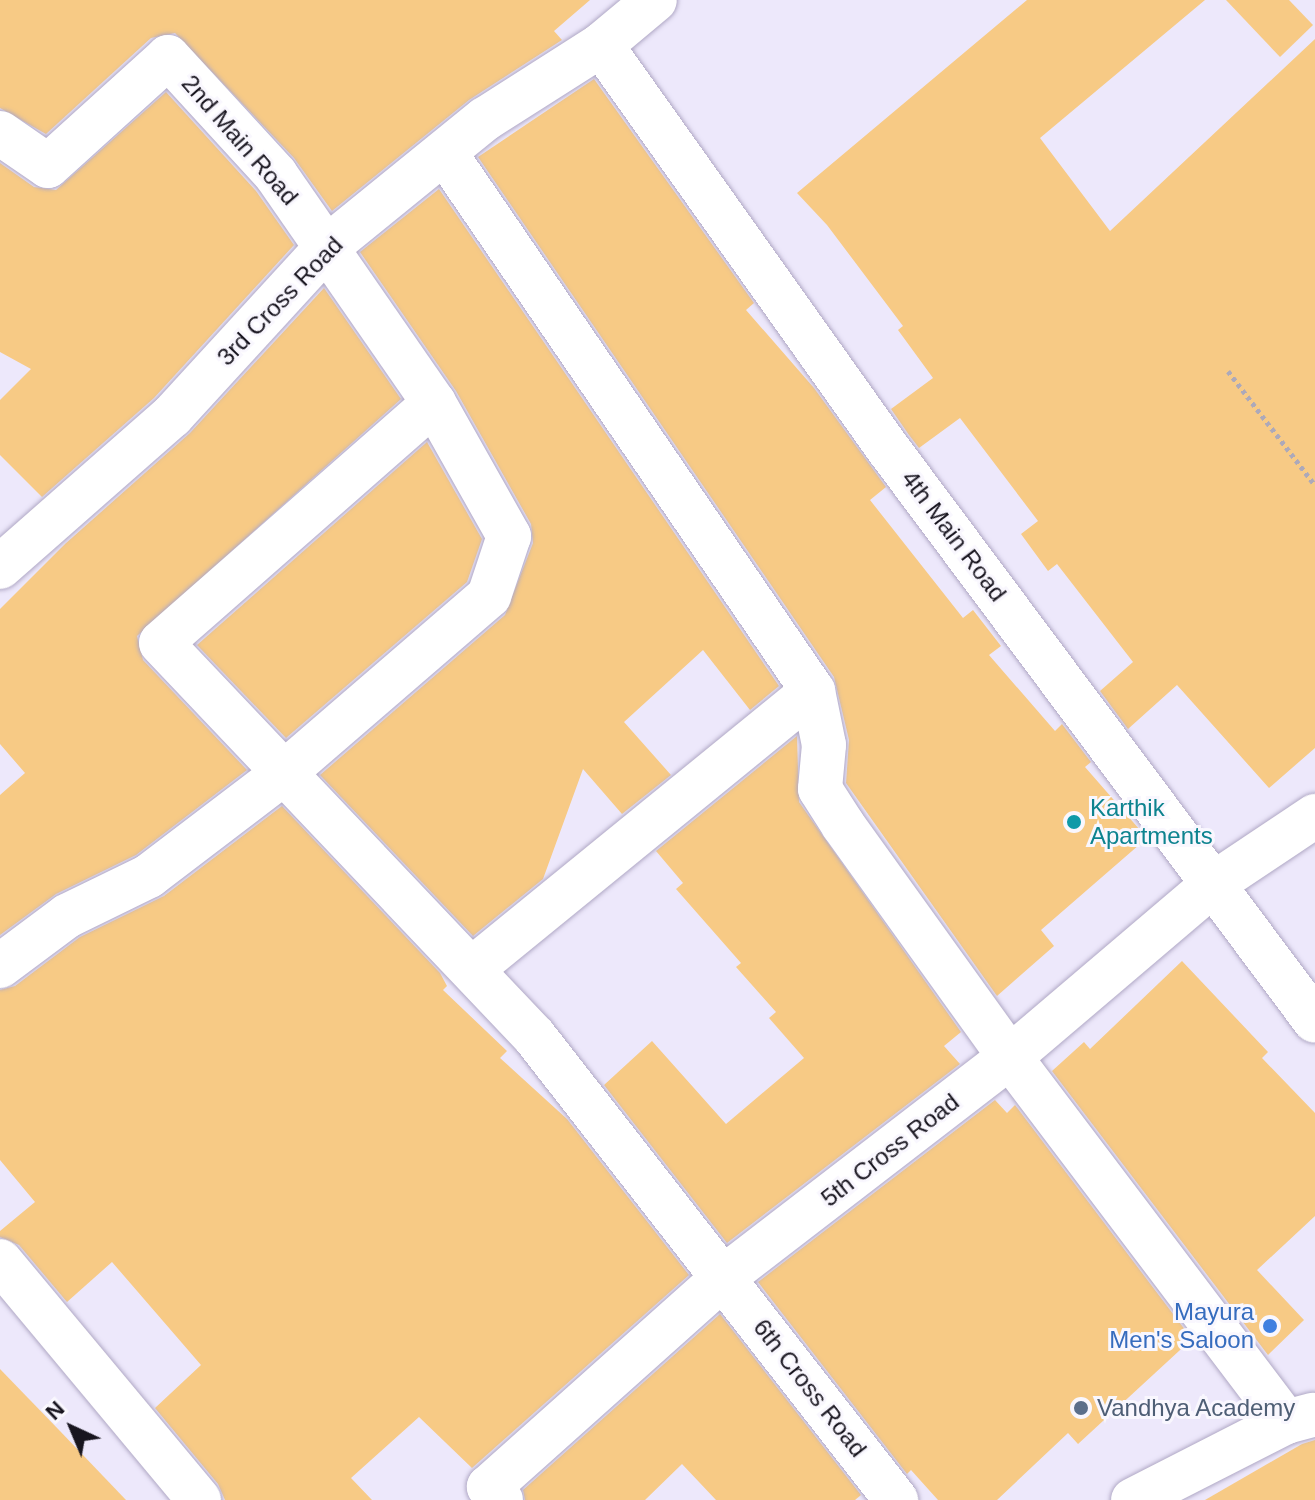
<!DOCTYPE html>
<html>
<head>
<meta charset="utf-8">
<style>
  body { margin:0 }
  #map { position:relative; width:1315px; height:1500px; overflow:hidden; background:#ede8fb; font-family:Arial,sans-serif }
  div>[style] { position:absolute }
  .building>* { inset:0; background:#f7ca85 }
  .path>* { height:5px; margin-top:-2.5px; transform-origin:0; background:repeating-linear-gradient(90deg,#ada9b9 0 4px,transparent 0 8px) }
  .roads { filter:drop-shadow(0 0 2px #b0a8c5) drop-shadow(0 0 2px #b0a8c5) }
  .minor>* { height:44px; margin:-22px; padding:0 22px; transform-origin:22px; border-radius:22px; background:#fff }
  .dots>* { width:22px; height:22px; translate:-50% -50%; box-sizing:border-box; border:4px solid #f9f7fe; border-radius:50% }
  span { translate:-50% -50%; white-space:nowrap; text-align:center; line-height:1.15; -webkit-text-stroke:6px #f9f7fe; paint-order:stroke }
  .street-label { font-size:24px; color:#18151f }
  .culture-label { font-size:24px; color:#0d838f }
  .left { translate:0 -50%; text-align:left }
  .shop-label { font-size:24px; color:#366cbe }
  .right { translate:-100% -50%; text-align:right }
  .service-label { font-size:24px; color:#4e5e75 }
  .north { position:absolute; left:32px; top:1388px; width:80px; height:80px; -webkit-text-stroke:6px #f9f7fe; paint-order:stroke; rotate:316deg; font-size:22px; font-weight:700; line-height:32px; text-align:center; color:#18151f }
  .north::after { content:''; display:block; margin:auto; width:28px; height:36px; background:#18151f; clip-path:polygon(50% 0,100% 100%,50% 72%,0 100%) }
</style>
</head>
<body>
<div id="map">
  <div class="building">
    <div style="clip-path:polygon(0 0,590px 0,554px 31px,562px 40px,469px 100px,332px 211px,294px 158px,175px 33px,151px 38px,46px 134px,0 108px)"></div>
    <div style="clip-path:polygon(1027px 0,1205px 0,1040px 138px,1110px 231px,1315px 39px,1315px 748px,1269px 788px,1177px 685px,1128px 729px,1100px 691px,1133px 662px,1057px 564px,1048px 571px,1021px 534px,1038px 521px,960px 418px,919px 448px,909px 435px,891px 409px,933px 378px,898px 330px,903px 326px,827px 225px,797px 193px)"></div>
    <div style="clip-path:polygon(1226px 0,1289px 0,1313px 25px,1280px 57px)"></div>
    <div style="clip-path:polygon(594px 79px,754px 303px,746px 310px,814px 388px,886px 487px,870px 500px,963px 618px,973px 610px,1001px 646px,989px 655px,1055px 731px,1062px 724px,1091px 762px,1085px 767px,1147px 838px,1041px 930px,1054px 946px,997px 996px,846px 783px,849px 740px,834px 677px,478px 157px)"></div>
    <div style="clip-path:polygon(166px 92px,256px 191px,294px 245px,154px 398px,42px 497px,0 455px,0 400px,31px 369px,0 352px,0 163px,34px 187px,56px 190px)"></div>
    <div style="clip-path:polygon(439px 189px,779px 686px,750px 710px,703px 650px,624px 722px,671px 775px,622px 814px,583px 769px,543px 879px,473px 936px,320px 775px,505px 615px,533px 543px,531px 524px,456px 391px,360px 252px)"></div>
    <div style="clip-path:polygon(324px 288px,401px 399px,137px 636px,143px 660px,247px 770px,136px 855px,56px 894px,0 935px,0 795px,25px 773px,0 744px,0 609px,65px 544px,190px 433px)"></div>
    <div style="clip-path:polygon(427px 442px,482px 539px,467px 582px,286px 738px,197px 645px)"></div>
    <div style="clip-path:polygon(797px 736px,799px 802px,961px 1032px,944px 1046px,960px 1064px,727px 1243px,604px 1085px,652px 1041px,726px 1124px,804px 1058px,769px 1018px,776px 1012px,736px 967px,741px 963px,676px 889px,683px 883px,656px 851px)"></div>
    <div style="clip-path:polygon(282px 806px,440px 973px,447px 986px,443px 990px,507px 1051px,500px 1058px,567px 1119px,689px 1275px,472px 1468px,419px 1417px,351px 1478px,372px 1500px,225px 1500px,218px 1484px,155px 1408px,201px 1365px,112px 1262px,67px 1302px,19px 1245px,0 1237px,0 1231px,35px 1202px,0 1160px,0 990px,15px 986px,80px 937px,164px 896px)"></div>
    <div style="clip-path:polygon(1182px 961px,1268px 1052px,1262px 1058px,1315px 1113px,1315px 1216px,1257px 1270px,1304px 1320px,1268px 1355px,1052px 1071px,1084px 1042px,1090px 1049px)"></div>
    <div style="clip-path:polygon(995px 1100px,1007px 1113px,1015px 1105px,1192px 1339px,1078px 1444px,1068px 1433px,997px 1500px,938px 1500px,911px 1470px,907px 1474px,758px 1282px)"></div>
    <div style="clip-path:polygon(720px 1314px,861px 1495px,855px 1500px,716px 1500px,682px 1464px,645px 1500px,525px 1500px,523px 1490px)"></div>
    <div style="clip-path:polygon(0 1369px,59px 1430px,126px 1500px,0 1500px)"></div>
    <div style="clip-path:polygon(1315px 1440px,1315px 1500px,1205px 1500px,1302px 1444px)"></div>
  </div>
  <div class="path">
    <div style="left:1228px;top:371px;width:143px;rotate:52.7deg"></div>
  </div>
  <div class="roads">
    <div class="minor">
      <div style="left:601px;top:45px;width:497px;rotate:54.6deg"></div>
      <div style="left:889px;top:450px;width:712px;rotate:53.27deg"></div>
      <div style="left:0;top:133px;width:58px;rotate:34.5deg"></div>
      <div style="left:48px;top:166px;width:162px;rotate:-42.2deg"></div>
      <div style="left:168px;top:57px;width:160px;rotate:47.5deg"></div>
      <div style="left:276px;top:175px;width:277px;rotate:55.3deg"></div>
      <div style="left:434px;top:403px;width:153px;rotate:60.6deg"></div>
      <div style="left:509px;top:536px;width:63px;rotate:108.4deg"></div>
      <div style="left:489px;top:596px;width:271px;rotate:139.2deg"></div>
      <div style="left:284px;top:773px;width:170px;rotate:142.7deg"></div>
      <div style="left:149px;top:876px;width:91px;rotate:154deg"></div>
      <div style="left:67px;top:916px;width:84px;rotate:143.3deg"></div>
      <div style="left:445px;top:153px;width:652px;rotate:55.63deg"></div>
      <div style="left:813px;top:691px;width:55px;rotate:78.5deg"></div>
      <div style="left:824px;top:745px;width:44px;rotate:95.2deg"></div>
      <div style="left:820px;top:789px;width:43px;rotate:57.4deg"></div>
      <div style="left:843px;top:825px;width:286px;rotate:54.3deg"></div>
      <div style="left:1010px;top:1057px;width:458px;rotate:52.9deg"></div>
      <div style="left:434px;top:403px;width:363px;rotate:138.7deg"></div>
      <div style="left:161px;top:643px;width:542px;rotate:46.5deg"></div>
      <div style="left:534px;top:1036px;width:589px;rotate:52.04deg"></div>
      <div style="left:0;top:567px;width:229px;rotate:-41.3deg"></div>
      <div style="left:172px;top:416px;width:228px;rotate:-47.5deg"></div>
      <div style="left:326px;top:248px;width:205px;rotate:-39.1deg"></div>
      <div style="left:485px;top:119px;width:138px;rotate:-32.5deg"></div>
      <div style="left:601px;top:45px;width:70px;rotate:-39.8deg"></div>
      <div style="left:472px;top:969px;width:440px;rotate:-39.2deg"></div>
      <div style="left:0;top:1261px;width:311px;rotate:50.2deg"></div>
      <div style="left:501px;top:1500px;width:18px;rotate:-133deg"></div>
      <div style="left:489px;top:1487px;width:315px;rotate:-41.8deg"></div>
      <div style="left:724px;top:1277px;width:361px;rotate:-37.6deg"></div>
      <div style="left:1010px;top:1057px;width:267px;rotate:-40.4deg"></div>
      <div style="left:1213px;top:884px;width:123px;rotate:-33.7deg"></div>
      <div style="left:1133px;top:1500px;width:172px;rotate:-27deg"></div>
      <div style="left:1286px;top:1422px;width:28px;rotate:-15deg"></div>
    </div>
  </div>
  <div class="dots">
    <div style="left:1074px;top:822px;background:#0f9aa8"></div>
    <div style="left:1270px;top:1326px;background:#3f7fe0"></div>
    <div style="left:1081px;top:1408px;background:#5c6f8a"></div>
  </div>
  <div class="street-label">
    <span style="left:240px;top:140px;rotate:49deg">2nd Main Road</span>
    <span style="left:280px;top:301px;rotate:-46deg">3rd Cross Road</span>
    <span style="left:954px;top:536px;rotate:53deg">4th Main Road</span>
    <span style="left:890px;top:1150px;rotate:-38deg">5th Cross Road</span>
    <span style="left:810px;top:1388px;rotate:52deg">6th Cross Road</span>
  </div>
  <div class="culture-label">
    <span class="left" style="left:1090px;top:822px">Karthik<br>Apartments</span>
  </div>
  <div class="shop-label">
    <span class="right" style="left:1254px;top:1326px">Mayura<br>Men's Saloon</span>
  </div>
  <div class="service-label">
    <span class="left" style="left:1097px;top:1408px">Vandhya Academy</span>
  </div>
  <div class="north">N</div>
</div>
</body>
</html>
